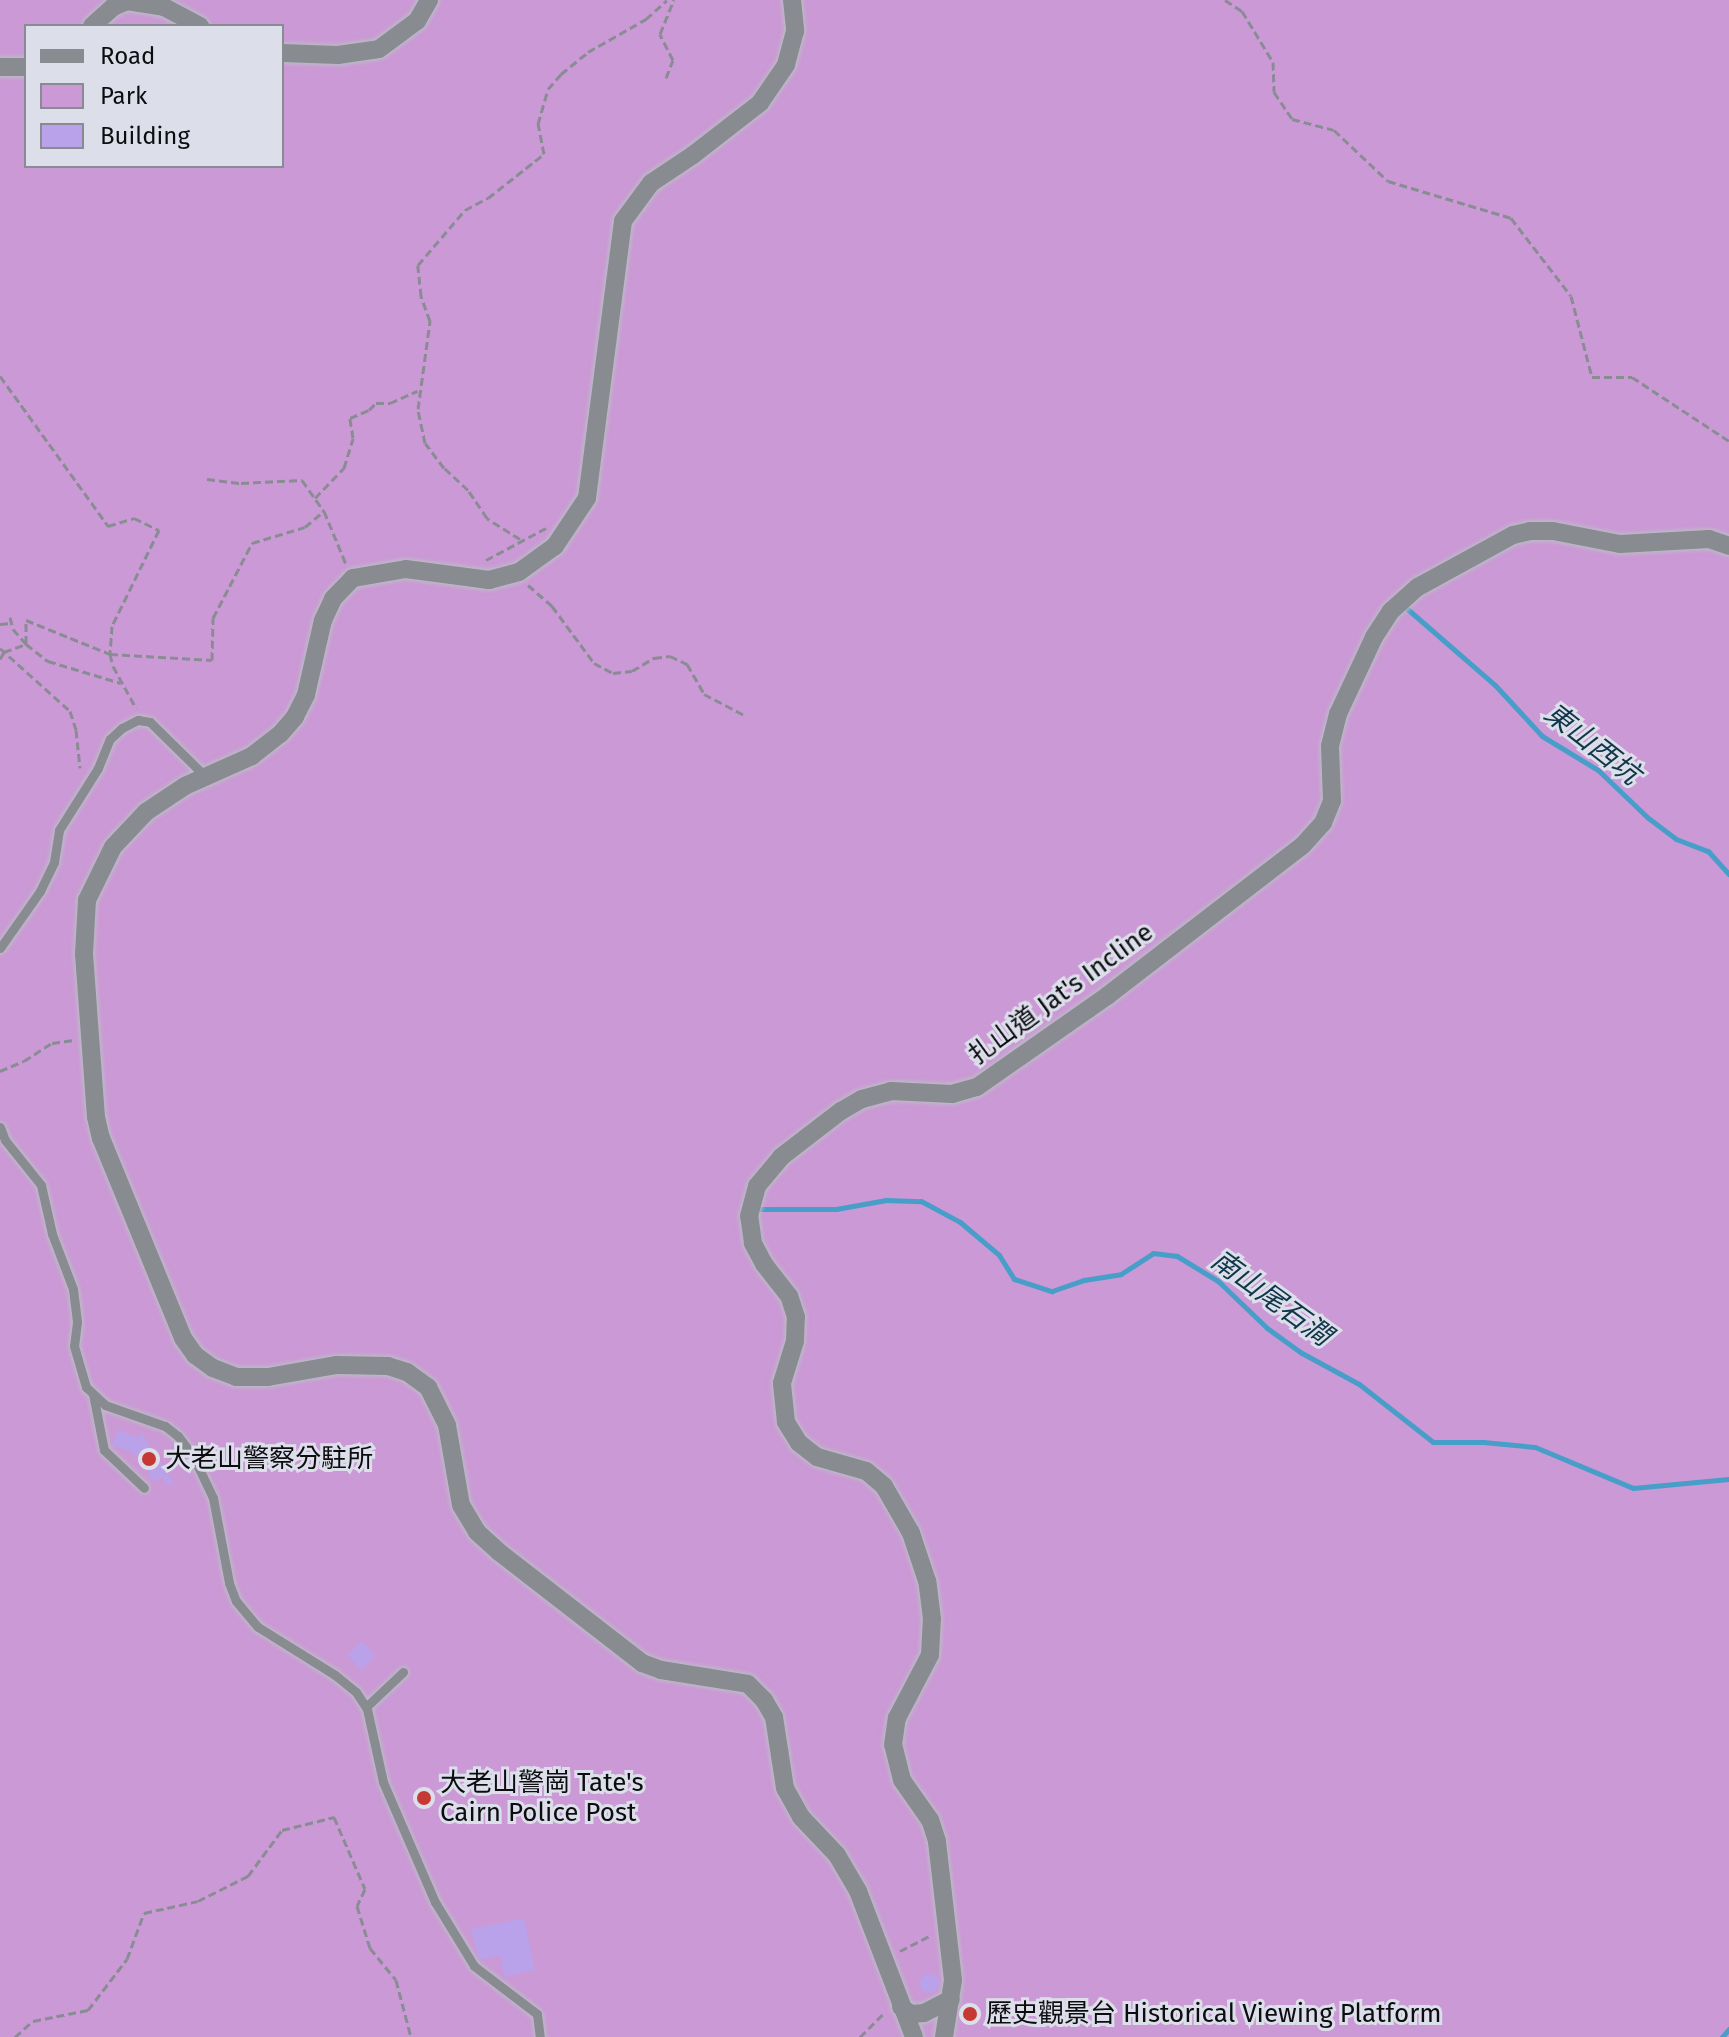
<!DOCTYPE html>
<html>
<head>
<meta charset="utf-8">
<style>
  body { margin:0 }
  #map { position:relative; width:1729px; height:2037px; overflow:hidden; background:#dcdfea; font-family:"Fira Sans","Noto Sans TC",sans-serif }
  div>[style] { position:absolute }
  .green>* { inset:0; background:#cb99d5 }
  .stream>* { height:5px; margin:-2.5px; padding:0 2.5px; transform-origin:2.5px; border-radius:2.5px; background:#479ec8 }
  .building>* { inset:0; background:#b9a2ea }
  .path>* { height:3px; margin-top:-1.5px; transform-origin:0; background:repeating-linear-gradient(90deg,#8a8c94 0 8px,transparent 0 12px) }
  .roads { filter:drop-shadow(0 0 2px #bbbdc7) drop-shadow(0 0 2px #bbbdc7) }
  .lane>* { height:9px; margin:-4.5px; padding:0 4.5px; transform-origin:4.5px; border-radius:4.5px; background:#888c90 }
  .street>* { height:18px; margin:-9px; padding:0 9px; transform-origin:9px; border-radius:9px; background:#888c90 }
  .dots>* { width:22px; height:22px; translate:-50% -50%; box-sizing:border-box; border:4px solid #dcdfea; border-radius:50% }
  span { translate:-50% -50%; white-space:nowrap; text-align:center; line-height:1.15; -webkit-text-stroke:6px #dcdfea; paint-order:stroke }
  .street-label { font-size:26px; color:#0d0d11 }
  .poi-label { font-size:26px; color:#0d0d11 }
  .left { translate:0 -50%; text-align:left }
  .water-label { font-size:28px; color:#103749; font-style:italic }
  .legend { position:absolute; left:24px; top:24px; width:260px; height:144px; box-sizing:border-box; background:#dcdfea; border:2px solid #898b93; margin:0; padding:10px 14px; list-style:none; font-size:24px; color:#0d0d11 }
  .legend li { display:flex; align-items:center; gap:16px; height:40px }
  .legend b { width:40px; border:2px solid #898b93 }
</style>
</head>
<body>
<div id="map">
  <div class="green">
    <div style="clip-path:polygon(evenodd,0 0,1729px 0,1729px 2037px,0 2037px,0 0,26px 26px,282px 26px,282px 166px,26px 166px,26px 26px)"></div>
  </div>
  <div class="stream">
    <div style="left:1404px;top:606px;width:121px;rotate:41deg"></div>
    <div style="left:1495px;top:685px;width:69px;rotate:47.3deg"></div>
    <div style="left:1542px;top:736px;width:66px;rotate:31.3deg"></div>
    <div style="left:1598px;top:770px;width:68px;rotate:43.8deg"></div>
    <div style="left:1647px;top:817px;width:36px;rotate:37deg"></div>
    <div style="left:1676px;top:839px;width:34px;rotate:21deg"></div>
    <div style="left:1708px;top:851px;width:31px;rotate:48deg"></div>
    <div style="left:755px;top:1209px;width:81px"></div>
    <div style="left:836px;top:1209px;width:51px;rotate:-10.2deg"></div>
    <div style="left:886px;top:1200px;width:35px;rotate:2deg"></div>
    <div style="left:921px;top:1201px;width:44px;rotate:28.3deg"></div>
    <div style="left:960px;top:1222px;width:51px;rotate:40.2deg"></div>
    <div style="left:999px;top:1255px;width:28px;rotate:58deg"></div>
    <div style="left:1014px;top:1279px;width:40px;rotate:18deg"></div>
    <div style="left:1052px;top:1291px;width:34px;rotate:-19deg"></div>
    <div style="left:1084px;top:1280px;width:37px;rotate:-9deg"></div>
    <div style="left:1121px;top:1274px;width:38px;rotate:-33deg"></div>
    <div style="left:1153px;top:1253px;width:24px;rotate:7deg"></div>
    <div style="left:1177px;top:1256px;width:48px;rotate:31.4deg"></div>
    <div style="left:1218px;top:1281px;width:68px;rotate:43.8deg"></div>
    <div style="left:1267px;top:1328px;width:41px;rotate:36deg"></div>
    <div style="left:1300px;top:1352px;width:67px;rotate:28.5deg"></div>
    <div style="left:1359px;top:1384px;width:94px;rotate:38.1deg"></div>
    <div style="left:1433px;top:1442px;width:50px"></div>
    <div style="left:1483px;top:1442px;width:52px;rotate:5.5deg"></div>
    <div style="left:1535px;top:1447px;width:106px;rotate:22.7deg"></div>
    <div style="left:1633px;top:1488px;width:96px;rotate:-5.4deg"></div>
    <div style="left:1722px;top:2037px;width:11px;rotate:-49deg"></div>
  </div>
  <div class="building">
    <div style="clip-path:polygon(118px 1430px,138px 1438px,141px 1432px,174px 1483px,170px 1486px,162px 1478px,152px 1481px,146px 1465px,133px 1453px,112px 1445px)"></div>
    <div style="clip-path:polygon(362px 1641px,375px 1656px,361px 1670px,347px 1654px)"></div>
    <div style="clip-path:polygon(524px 1918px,535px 1970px,504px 1977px,500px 1955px,479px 1960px,471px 1929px)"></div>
    <div style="clip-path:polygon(927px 1973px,937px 1976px,940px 1984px,933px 1993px,922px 1991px,919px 1981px)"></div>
  </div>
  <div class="path">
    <div style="left:1225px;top:0;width:20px;rotate:33deg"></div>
    <div style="left:1242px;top:11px;width:60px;rotate:58.7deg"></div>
    <div style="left:1273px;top:62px;width:30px;rotate:88deg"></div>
    <div style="left:1274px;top:92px;width:32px;rotate:56deg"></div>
    <div style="left:1292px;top:119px;width:43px;rotate:14.7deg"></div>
    <div style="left:1334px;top:130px;width:74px;rotate:43.4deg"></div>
    <div style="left:1388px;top:181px;width:128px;rotate:16.7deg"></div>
    <div style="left:1511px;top:218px;width:98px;rotate:52.4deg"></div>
    <div style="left:1571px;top:296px;width:84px;rotate:75.5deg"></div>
    <div style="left:1592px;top:377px;width:40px"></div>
    <div style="left:1632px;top:377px;width:116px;rotate:33.4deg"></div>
    <div style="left:666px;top:78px;width:19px;rotate:-69deg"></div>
    <div style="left:673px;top:60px;width:29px;rotate:-117deg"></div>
    <div style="left:660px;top:34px;width:37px;rotate:-68deg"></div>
    <div style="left:0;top:376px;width:185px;rotate:54.2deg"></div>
    <div style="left:108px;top:526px;width:27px;rotate:-17deg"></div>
    <div style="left:134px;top:518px;width:28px;rotate:26deg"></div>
    <div style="left:159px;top:530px;width:107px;rotate:116.1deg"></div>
    <div style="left:112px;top:626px;width:28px;rotate:94deg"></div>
    <div style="left:110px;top:654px;width:12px;rotate:76deg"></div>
    <div style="left:113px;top:666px;width:48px;rotate:61.3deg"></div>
    <div style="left:207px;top:479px;width:34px;rotate:7deg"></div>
    <div style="left:241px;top:483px;width:61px;rotate:-2.8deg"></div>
    <div style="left:302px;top:480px;width:38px;rotate:55deg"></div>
    <div style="left:324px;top:511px;width:57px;rotate:67.5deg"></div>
    <div style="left:315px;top:498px;width:42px;rotate:-46deg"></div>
    <div style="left:344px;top:468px;width:31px;rotate:-73deg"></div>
    <div style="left:353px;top:438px;width:20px;rotate:-99deg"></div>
    <div style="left:350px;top:418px;width:21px;rotate:-23deg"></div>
    <div style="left:369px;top:410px;width:10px;rotate:-45deg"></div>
    <div style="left:376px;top:403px;width:14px"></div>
    <div style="left:390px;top:403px;width:30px;rotate:-24deg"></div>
    <div style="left:520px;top:539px;width:39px;rotate:-148deg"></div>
    <div style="left:487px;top:518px;width:34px;rotate:-124deg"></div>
    <div style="left:468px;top:490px;width:33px;rotate:-137deg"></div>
    <div style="left:444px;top:468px;width:31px;rotate:-127deg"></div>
    <div style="left:425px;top:443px;width:35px;rotate:-102deg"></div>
    <div style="left:418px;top:409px;width:89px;rotate:-82.2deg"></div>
    <div style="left:430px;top:321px;width:27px;rotate:-110deg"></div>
    <div style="left:421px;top:296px;width:31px;rotate:-96deg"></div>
    <div style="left:418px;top:265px;width:72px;rotate:-49.5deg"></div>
    <div style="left:465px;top:210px;width:26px;rotate:-28deg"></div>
    <div style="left:488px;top:198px;width:71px;rotate:-38.2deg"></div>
    <div style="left:544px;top:154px;width:31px;rotate:-101deg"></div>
    <div style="left:538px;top:124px;width:36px;rotate:-74deg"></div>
    <div style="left:548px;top:89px;width:20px;rotate:-49deg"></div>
    <div style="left:561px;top:74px;width:35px;rotate:-39deg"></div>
    <div style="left:588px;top:52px;width:67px;rotate:-29.6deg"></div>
    <div style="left:646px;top:19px;width:28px;rotate:-42deg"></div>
    <div style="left:486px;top:560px;width:68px;rotate:-28.1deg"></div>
    <div style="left:528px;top:585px;width:32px;rotate:41deg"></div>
    <div style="left:552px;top:606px;width:71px;rotate:53.6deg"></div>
    <div style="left:594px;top:663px;width:21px;rotate:28deg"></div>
    <div style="left:613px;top:673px;width:19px;rotate:-6deg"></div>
    <div style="left:632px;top:671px;width:26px;rotate:-31deg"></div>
    <div style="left:654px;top:658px;width:16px;rotate:-7deg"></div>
    <div style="left:670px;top:656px;width:19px;rotate:25deg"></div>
    <div style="left:687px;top:664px;width:34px;rotate:60deg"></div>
    <div style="left:704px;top:694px;width:47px;rotate:27.6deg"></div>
    <div style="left:10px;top:617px;width:12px;rotate:76deg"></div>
    <div style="left:13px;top:629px;width:20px;rotate:49deg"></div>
    <div style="left:26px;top:644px;width:28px;rotate:38deg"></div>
    <div style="left:48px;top:661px;width:76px;rotate:16.8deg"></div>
    <div style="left:0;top:624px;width:12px;rotate:-5deg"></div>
    <div style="left:0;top:648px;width:94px;rotate:42deg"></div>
    <div style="left:70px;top:711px;width:20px;rotate:72deg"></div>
    <div style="left:76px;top:730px;width:38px;rotate:84deg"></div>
    <div style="left:0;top:659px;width:8px;rotate:-60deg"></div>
    <div style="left:4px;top:652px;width:23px;rotate:-20deg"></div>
    <div style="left:26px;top:644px;width:24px;rotate:-90deg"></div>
    <div style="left:26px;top:620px;width:91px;rotate:22deg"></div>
    <div style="left:110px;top:654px;width:102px;rotate:3.4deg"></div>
    <div style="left:212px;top:660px;width:42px;rotate:-88.6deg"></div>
    <div style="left:213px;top:618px;width:85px;rotate:-62.5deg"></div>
    <div style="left:252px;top:543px;width:55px;rotate:-16.8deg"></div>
    <div style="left:305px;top:527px;width:25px;rotate:-40deg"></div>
    <div style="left:0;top:1071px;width:26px;rotate:-23deg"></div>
    <div style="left:24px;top:1061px;width:33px;rotate:-33deg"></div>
    <div style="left:52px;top:1043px;width:22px;rotate:-8deg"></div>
    <div style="left:900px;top:1951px;width:36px;rotate:-27deg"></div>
    <div style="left:15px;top:2037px;width:24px;rotate:-42deg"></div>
    <div style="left:33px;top:2021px;width:56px;rotate:-11.3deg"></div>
    <div style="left:88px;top:2010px;width:64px;rotate:-52.6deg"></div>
    <div style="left:127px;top:1959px;width:49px;rotate:-69.7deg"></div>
    <div style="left:144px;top:1913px;width:55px;rotate:-12.5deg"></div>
    <div style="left:198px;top:1901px;width:56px;rotate:-26.6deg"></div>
    <div style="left:248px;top:1876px;width:57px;rotate:-53.5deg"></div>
    <div style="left:282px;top:1830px;width:54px;rotate:-14deg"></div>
    <div style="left:334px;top:1817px;width:78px;rotate:66.7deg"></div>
    <div style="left:365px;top:1889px;width:19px;rotate:115deg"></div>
    <div style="left:357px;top:1906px;width:44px;rotate:72.8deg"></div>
    <div style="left:370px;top:1948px;width:41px;rotate:50.9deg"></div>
    <div style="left:396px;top:1980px;width:59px;rotate:75.3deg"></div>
    <div style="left:860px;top:2037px;width:34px;rotate:-45deg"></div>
  </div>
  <div class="roads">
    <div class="lane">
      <div style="left:0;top:948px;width:70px;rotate:-54.9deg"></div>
      <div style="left:40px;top:891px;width:32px;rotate:-64deg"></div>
      <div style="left:54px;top:862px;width:32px;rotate:-81deg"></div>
      <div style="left:59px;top:830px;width:73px;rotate:-57.8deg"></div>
      <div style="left:98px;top:768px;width:31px;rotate:-68deg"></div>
      <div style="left:110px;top:739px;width:16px;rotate:-43deg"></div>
      <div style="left:122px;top:728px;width:18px;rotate:-27deg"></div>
      <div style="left:138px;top:720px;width:12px;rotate:9deg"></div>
      <div style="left:150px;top:722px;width:78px;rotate:44.5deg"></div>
      <div style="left:0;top:1127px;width:14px;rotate:69deg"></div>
      <div style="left:5px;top:1140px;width:58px;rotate:51.3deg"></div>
      <div style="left:41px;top:1185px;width:50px;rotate:77.3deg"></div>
      <div style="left:52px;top:1234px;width:59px;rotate:69.1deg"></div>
      <div style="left:73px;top:1289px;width:33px;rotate:83deg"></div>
      <div style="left:77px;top:1322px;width:24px;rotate:97deg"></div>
      <div style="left:74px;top:1346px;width:43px;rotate:73.7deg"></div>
      <div style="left:86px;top:1387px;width:26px;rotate:43deg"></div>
      <div style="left:105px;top:1405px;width:64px;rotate:19.3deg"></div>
      <div style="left:165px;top:1426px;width:16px;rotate:38deg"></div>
      <div style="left:178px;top:1436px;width:25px;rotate:53deg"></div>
      <div style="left:193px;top:1456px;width:47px;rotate:64.5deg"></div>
      <div style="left:213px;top:1498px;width:86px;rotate:79.3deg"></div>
      <div style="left:229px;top:1583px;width:19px;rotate:69deg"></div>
      <div style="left:236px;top:1601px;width:34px;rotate:50deg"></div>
      <div style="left:258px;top:1627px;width:91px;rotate:31.9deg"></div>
      <div style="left:335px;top:1675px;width:27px;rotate:39deg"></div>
      <div style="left:356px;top:1692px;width:20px;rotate:57deg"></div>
      <div style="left:367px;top:1709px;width:75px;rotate:77.6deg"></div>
      <div style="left:383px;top:1782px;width:131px;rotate:66.6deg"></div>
      <div style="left:435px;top:1902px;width:75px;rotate:58.6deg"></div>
      <div style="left:474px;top:1966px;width:79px;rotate:37.3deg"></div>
      <div style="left:537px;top:2014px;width:23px;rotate:83deg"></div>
      <div style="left:93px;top:1394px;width:57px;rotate:78.9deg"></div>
      <div style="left:104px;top:1450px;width:55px;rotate:43.5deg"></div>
      <div style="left:366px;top:1707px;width:51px;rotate:-43.4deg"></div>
    </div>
    <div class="street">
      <div style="left:792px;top:0;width:31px;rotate:84deg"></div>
      <div style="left:795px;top:31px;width:35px;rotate:105deg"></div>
      <div style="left:786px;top:65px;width:46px;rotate:124.4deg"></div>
      <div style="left:760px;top:103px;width:85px;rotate:142.2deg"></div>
      <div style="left:693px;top:155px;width:50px;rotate:146.3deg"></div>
      <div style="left:651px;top:183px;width:47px;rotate:126.4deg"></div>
      <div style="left:623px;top:221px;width:279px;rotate:97.4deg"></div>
      <div style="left:587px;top:498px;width:58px;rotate:123.7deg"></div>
      <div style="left:555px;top:546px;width:44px;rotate:144.2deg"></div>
      <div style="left:519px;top:572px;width:31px;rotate:165deg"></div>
      <div style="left:489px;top:580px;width:84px;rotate:-172.5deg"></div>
      <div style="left:406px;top:569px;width:54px;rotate:170.4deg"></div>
      <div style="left:353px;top:578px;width:29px;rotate:134deg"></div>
      <div style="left:333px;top:599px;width:23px;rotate:115deg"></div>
      <div style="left:323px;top:620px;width:77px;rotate:102.8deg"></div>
      <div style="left:306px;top:695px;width:25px;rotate:117deg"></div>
      <div style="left:295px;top:717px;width:23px;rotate:131deg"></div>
      <div style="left:280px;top:734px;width:36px;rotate:142deg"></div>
      <div style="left:252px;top:756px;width:73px;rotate:155.9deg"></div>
      <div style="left:185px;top:786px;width:47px;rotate:146.3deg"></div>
      <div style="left:146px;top:812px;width:48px;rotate:133.3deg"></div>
      <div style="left:113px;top:847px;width:59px;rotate:116.1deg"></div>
      <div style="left:87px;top:900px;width:54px;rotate:93.2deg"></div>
      <div style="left:84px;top:954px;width:163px;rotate:85.8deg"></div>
      <div style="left:96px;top:1117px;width:22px;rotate:77deg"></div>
      <div style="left:101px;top:1138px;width:216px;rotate:67.7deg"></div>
      <div style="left:183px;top:1338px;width:21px;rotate:55deg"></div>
      <div style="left:195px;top:1355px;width:22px;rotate:36deg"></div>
      <div style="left:213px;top:1368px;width:25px;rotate:21deg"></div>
      <div style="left:236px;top:1377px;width:32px"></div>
      <div style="left:268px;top:1377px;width:70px;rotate:-9.9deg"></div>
      <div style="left:337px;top:1365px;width:51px;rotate:1.1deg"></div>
      <div style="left:388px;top:1366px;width:20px;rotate:18deg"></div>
      <div style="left:407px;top:1372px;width:26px;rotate:36deg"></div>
      <div style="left:428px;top:1387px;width:42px;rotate:63.4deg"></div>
      <div style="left:447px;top:1425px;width:81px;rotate:80.1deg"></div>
      <div style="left:461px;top:1505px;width:31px;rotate:59deg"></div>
      <div style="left:477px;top:1532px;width:30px;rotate:42deg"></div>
      <div style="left:499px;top:1552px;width:181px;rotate:37.8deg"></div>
      <div style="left:642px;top:1663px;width:20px;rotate:20deg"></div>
      <div style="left:661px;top:1670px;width:88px;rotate:9.1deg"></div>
      <div style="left:748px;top:1684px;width:23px;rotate:45deg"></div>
      <div style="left:764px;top:1700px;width:20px;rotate:60deg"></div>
      <div style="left:774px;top:1717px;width:72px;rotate:81.2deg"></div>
      <div style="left:785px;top:1788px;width:33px;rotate:61deg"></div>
      <div style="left:801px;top:1817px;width:52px;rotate:46.5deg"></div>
      <div style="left:837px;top:1855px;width:42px;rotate:59.7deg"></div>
      <div style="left:858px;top:1891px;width:156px;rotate:69deg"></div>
      <div style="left:92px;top:26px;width:28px;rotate:-42deg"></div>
      <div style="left:113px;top:7px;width:15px;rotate:-23deg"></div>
      <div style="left:127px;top:1px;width:37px;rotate:9deg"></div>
      <div style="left:164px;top:7px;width:41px;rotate:27.8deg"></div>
      <div style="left:282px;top:53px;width:56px;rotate:2deg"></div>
      <div style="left:338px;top:55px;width:41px;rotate:-8.3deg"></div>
      <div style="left:379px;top:49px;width:47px;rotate:-36.4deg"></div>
      <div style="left:417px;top:21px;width:24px;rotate:-60deg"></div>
      <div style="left:0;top:67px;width:26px"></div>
      <div style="left:901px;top:2007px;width:12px;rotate:35deg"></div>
      <div style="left:911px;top:2014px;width:13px;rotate:-4deg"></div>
      <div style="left:924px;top:2013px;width:30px;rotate:-27deg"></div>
      <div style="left:944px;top:2037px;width:58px;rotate:-81deg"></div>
      <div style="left:953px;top:1980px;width:140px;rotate:-96.6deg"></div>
      <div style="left:937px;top:1841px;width:22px;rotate:-108deg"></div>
      <div style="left:930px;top:1820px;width:49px;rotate:-125deg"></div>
      <div style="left:902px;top:1780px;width:36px;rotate:-104deg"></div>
      <div style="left:893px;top:1745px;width:27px;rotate:-82deg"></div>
      <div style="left:897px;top:1718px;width:71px;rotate:-62.4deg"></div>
      <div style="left:930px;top:1655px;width:36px;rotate:-87deg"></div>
      <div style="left:932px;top:1619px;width:38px;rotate:-97deg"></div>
      <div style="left:927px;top:1581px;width:51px;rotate:-108.4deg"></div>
      <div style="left:911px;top:1533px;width:54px;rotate:-119.9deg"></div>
      <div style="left:884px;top:1486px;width:23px;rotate:-140deg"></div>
      <div style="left:866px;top:1471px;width:51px;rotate:-164.1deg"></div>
      <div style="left:817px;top:1457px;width:23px;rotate:-142deg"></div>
      <div style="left:799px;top:1443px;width:25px;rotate:-122deg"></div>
      <div style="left:786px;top:1422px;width:39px;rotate:-96deg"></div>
      <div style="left:782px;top:1383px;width:44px;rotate:-72.8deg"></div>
      <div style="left:795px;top:1341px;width:24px;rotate:-88deg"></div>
      <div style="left:796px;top:1317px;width:22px;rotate:-108deg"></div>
      <div style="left:789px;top:1296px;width:41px;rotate:-128deg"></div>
      <div style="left:764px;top:1264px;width:24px;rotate:-118deg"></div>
      <div style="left:753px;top:1243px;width:27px;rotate:-98deg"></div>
      <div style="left:749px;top:1216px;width:31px;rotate:-75deg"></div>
      <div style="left:757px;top:1186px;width:38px;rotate:-50deg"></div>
      <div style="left:781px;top:1157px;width:76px;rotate:-37.5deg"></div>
      <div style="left:841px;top:1111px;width:24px;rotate:-30deg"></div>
      <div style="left:862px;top:1099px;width:30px;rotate:-15deg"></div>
      <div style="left:891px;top:1091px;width:61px;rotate:2.8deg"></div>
      <div style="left:952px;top:1094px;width:26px;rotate:-16deg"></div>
      <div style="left:977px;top:1087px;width:159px;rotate:-35deg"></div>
      <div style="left:1107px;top:996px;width:247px;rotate:-37.6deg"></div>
      <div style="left:1303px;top:845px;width:30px;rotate:-48deg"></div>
      <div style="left:1323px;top:823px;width:24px;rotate:-68deg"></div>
      <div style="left:1332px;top:801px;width:55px;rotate:-92.1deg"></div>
      <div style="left:1330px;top:746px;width:33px;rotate:-76deg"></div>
      <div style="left:1338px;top:714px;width:85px;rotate:-64.9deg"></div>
      <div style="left:1374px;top:637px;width:31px;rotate:-57deg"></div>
      <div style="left:1391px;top:611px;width:36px;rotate:-42deg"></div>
      <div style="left:1418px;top:587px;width:108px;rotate:-28.7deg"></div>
      <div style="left:1513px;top:535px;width:17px;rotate:-13deg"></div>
      <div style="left:1530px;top:531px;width:23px"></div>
      <div style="left:1553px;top:531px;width:68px;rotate:11deg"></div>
      <div style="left:1620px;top:544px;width:89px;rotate:-3.2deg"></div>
      <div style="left:1709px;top:539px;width:21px;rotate:19deg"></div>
    </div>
  </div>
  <div class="dots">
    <div style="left:149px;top:1459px;background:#c63833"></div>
    <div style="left:424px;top:1798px;background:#c63833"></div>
    <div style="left:970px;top:2014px;background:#c63833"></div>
  </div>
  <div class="street-label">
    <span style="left:1061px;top:994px;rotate:-36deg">扎山道 Jat's Incline</span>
  </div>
  <div class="poi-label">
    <span class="left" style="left:165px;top:1459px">大老山警察分駐所</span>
    <span class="left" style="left:440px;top:1798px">大老山警崗 Tate's<br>Cairn Police Post</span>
    <span class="left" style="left:986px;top:2014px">歷史觀景台 Historical Viewing Platform</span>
  </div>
  <div class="water-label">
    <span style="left:1592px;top:744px;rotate:38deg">東山西坑</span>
    <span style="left:1271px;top:1298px;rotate:36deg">南山尾石澗</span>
  </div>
  <ul class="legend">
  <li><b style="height:10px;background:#888c90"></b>Road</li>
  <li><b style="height:22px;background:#cb99d5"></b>Park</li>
  <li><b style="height:22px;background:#b9a2ea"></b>Building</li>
  </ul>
</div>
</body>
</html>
